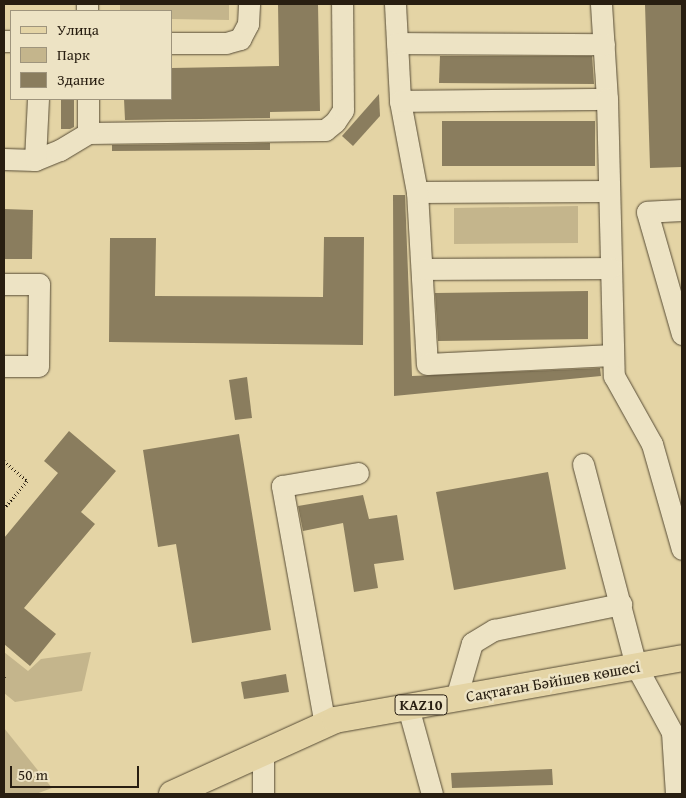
<!DOCTYPE html>
<html>
<head>
<meta charset="utf-8">
<style>
  body { margin:0 }
  #map { position:relative; width:686px; height:798px; overflow:hidden; background:#e4d4a5; font-family:"Gentium Book Plus",serif }
  div>[style] { position:absolute }
  .green>* { inset:0; background:#c4b58c }
  .building>* { inset:0; background:#8a7d5e }
  .path>* { height:3px; margin-top:-1.5px; transform-origin:0; background:repeating-linear-gradient(90deg,#281e11 0 1px,transparent 0 3.5px) }
  .roads { filter:drop-shadow(0 0 1px #574c36) drop-shadow(0 0 1px #574c36) }
  .minor>* { height:21px; margin:-10.5px; padding:0 10.5px; transform-origin:10.5px; border-radius:10.5px; background:#ede3c4 }
  .major>* { height:26px; margin:-13px; padding:0 13px; transform-origin:13px; border-radius:13px; background:#e4d4a5 }
  span { translate:-50% -50%; white-space:nowrap; text-align:center; line-height:1.15; -webkit-text-stroke:5px #ede3c4; paint-order:stroke }
  .shield-label span { padding:1px 4px; background:#ede3c4; border:1px solid; border-radius:4px; -webkit-text-stroke-width:0 }
  .shield-label { font-size:15px; color:#281e11; font-weight:700 }
  .street-label { font-size:16px; color:#281e11 }
  .frame { position:absolute; inset:0; border:5px solid #281e11; pointer-events:none }
  .legend { position:absolute; left:10px; top:10px; width:162px; height:90px; box-sizing:border-box; background:#ede3c4; border:1px solid #9e947c; margin:0; padding:6px 9px; list-style:none; font-size:15px; color:#281e11 }
  .legend li { display:flex; align-items:center; gap:10px; height:25px }
  .legend b { width:25px; border:1px solid #9e947c }
  .scale { position:absolute; left:10px; top:766px; width:129px; height:22px; box-sizing:border-box; border:2px solid #281e11; border-top:0; padding-left:6px; font-size:15px; line-height:18px; white-space:nowrap; color:#281e11; -webkit-text-stroke:4px #ede3c4; paint-order:stroke }
</style>
</head>
<body>
<div id="map">
  <div class="green">
    <div style="clip-path:polygon(120px 4px,229px 4px,229px 20px,171px 19px,171px 11px,120px 11px)"></div>
    <div style="clip-path:polygon(578px 206px,578px 243px,454px 244px,454px 208px)"></div>
    <div style="clip-path:polygon(4px 652px,28px 671px,41px 659px,91px 652px,82px 691px,15px 702px,4px 693px)"></div>
    <div style="clip-path:polygon(4px 728px,52px 788px,36px 794px,4px 794px)"></div>
  </div>
  <div class="building">
    <div style="clip-path:polygon(278px 4px,318px 4px,320px 111px,270px 112px,270px 118px,125px 120px,124px 99px,171px 99px,171px 68px,279px 66px)"></div>
    <div style="clip-path:polygon(645px 4px,682px 4px,682px 167px,650px 168px)"></div>
    <div style="clip-path:polygon(440px 56px,592px 56px,594px 84px,439px 83px)"></div>
    <div style="clip-path:polygon(379px 94px,380px 116px,353px 146px,342px 136px)"></div>
    <div style="clip-path:polygon(61px 99px,74px 99px,74px 127px,70px 129px,61px 129px)"></div>
    <div style="clip-path:polygon(442px 121px,595px 121px,595px 166px,442px 166px)"></div>
    <div style="clip-path:polygon(270px 143px,270px 150px,112px 151px,112px 145px)"></div>
    <div style="clip-path:polygon(393px 195px,405px 195px,412px 376px,600px 368px,601px 376px,394px 396px)"></div>
    <div style="clip-path:polygon(4px 209px,33px 210px,32px 259px,4px 259px)"></div>
    <div style="clip-path:polygon(324px 237px,364px 237px,363px 345px,109px 342px,110px 238px,156px 238px,155px 296px,323px 297px)"></div>
    <div style="clip-path:polygon(588px 291px,588px 339px,438px 341px,435px 293px)"></div>
    <div style="clip-path:polygon(247px 377px,252px 418px,235px 420px,229px 380px)"></div>
    <div style="clip-path:polygon(69px 431px,116px 471px,81px 512px,95px 524px,24px 608px,56px 634px,30px 666px,4px 644px,4px 538px,58px 473px,44px 461px)"></div>
    <div style="clip-path:polygon(239px 434px,271px 630px,192px 643px,176px 544px,158px 547px,143px 450px)"></div>
    <div style="clip-path:polygon(548px 472px,566px 569px,454px 590px,436px 492px)"></div>
    <div style="clip-path:polygon(363px 495px,369px 519px,397px 515px,404px 560px,374px 564px,378px 588px,354px 592px,343px 523px,303px 531px,298px 506px)"></div>
    <div style="clip-path:polygon(286px 674px,289px 692px,244px 699px,241px 682px)"></div>
    <div style="clip-path:polygon(552px 769px,553px 785px,452px 788px,451px 773px)"></div>
  </div>
  <div class="path">
    <div style="left:4px;top:461px;width:30px;rotate:41deg"></div>
    <div style="left:27px;top:481px;width:35px;rotate:130deg"></div>
    <div style="left:4px;top:677px;width:2px;rotate:63deg"></div>
  </div>
  <div class="roads">
    <div class="minor">
      <div style="left:87px;top:4px;width:7px;rotate:90deg"></div>
      <div style="left:395px;top:4px;width:97px;rotate:87deg"></div>
      <div style="left:601px;top:4px;width:95px;rotate:86.4deg"></div>
      <div style="left:4px;top:41px;width:7px"></div>
      <div style="left:171px;top:43px;width:55px"></div>
      <div style="left:226px;top:43px;width:15px;rotate:-16deg"></div>
      <div style="left:240px;top:39px;width:17px;rotate:-62deg"></div>
      <div style="left:248px;top:24px;width:20px;rotate:-87deg"></div>
      <div style="left:397px;top:43px;width:207px;rotate:0.3deg"></div>
      <div style="left:88px;top:133px;width:237px;rotate:-0.7deg"></div>
      <div style="left:325px;top:130px;width:13px;rotate:-39deg"></div>
      <div style="left:335px;top:122px;width:14px;rotate:-56deg"></div>
      <div style="left:343px;top:110px;width:106px;rotate:-90.5deg"></div>
      <div style="left:4px;top:159px;width:31px;rotate:2deg"></div>
      <div style="left:35px;top:160px;width:27px;rotate:-22deg"></div>
      <div style="left:60px;top:150px;width:33px;rotate:-31deg"></div>
      <div style="left:88px;top:133px;width:34px;rotate:-90deg"></div>
      <div style="left:35px;top:160px;width:61px;rotate:-87.2deg"></div>
      <div style="left:608px;top:191px;width:191px;rotate:179.7deg"></div>
      <div style="left:417px;top:192px;width:172px;rotate:86.7deg"></div>
      <div style="left:427px;top:364px;width:186px;rotate:-2.8deg"></div>
      <div style="left:417px;top:192px;width:93px;rotate:-100.6deg"></div>
      <div style="left:400px;top:101px;width:207px;rotate:-0.6deg"></div>
      <div style="left:607px;top:99px;width:277px;rotate:88.6deg"></div>
      <div style="left:614px;top:376px;width:78px;rotate:60.8deg"></div>
      <div style="left:652px;top:444px;width:109px;rotate:74.1deg"></div>
      <div style="left:682px;top:210px;width:35px;rotate:177deg"></div>
      <div style="left:647px;top:212px;width:127px;rotate:74deg"></div>
      <div style="left:422px;top:269px;width:188px;rotate:-0.3deg"></div>
      <div style="left:4px;top:284px;width:35px"></div>
      <div style="left:39px;top:284px;width:82px;rotate:90.7deg"></div>
      <div style="left:38px;top:366px;width:34px;rotate:180deg"></div>
      <div style="left:583px;top:464px;width:209px;rotate:75.3deg"></div>
      <div style="left:636px;top:666px;width:75px;rotate:61.4deg"></div>
      <div style="left:672px;top:732px;width:62px;rotate:86.3deg"></div>
      <div style="left:456px;top:698px;width:57px;rotate:-73.8deg"></div>
      <div style="left:472px;top:643px;width:26px;rotate:-31deg"></div>
      <div style="left:494px;top:630px;width:130px;rotate:-11.6deg"></div>
      <div style="left:408px;top:707px;width:90px;rotate:74.6deg"></div>
      <div style="left:325px;top:725px;width:243px;rotate:-100.2deg"></div>
      <div style="left:282px;top:486px;width:77px;rotate:-9.7deg"></div>
      <div style="left:263px;top:794px;width:41px;rotate:-90deg"></div>
    </div>
    <div class="major">
      <div style="left:172px;top:794px;width:179px;rotate:-24.4deg"></div>
      <div style="left:335px;top:720px;width:352px;rotate:-10.1deg"></div>
    </div>
  </div>
  <div class="shield-label">
    <span style="left:421px;top:705px">KAZ10</span>
  </div>
  <div class="street-label">
    <span style="left:553px;top:681px;rotate:-10deg">Сақтаған Бәйішев көшесі</span>
  </div>
  <div class="frame"></div>
  <ul class="legend">
  <li><b style="height:6px;background:#e4d4a5"></b>Улица</li>
  <li><b style="height:14px;background:#c4b58c"></b>Парк</li>
  <li><b style="height:14px;background:#8a7d5e"></b>Здание</li>
  </ul>
  <div class="scale">50 m</div>
</div>
</body>
</html>
